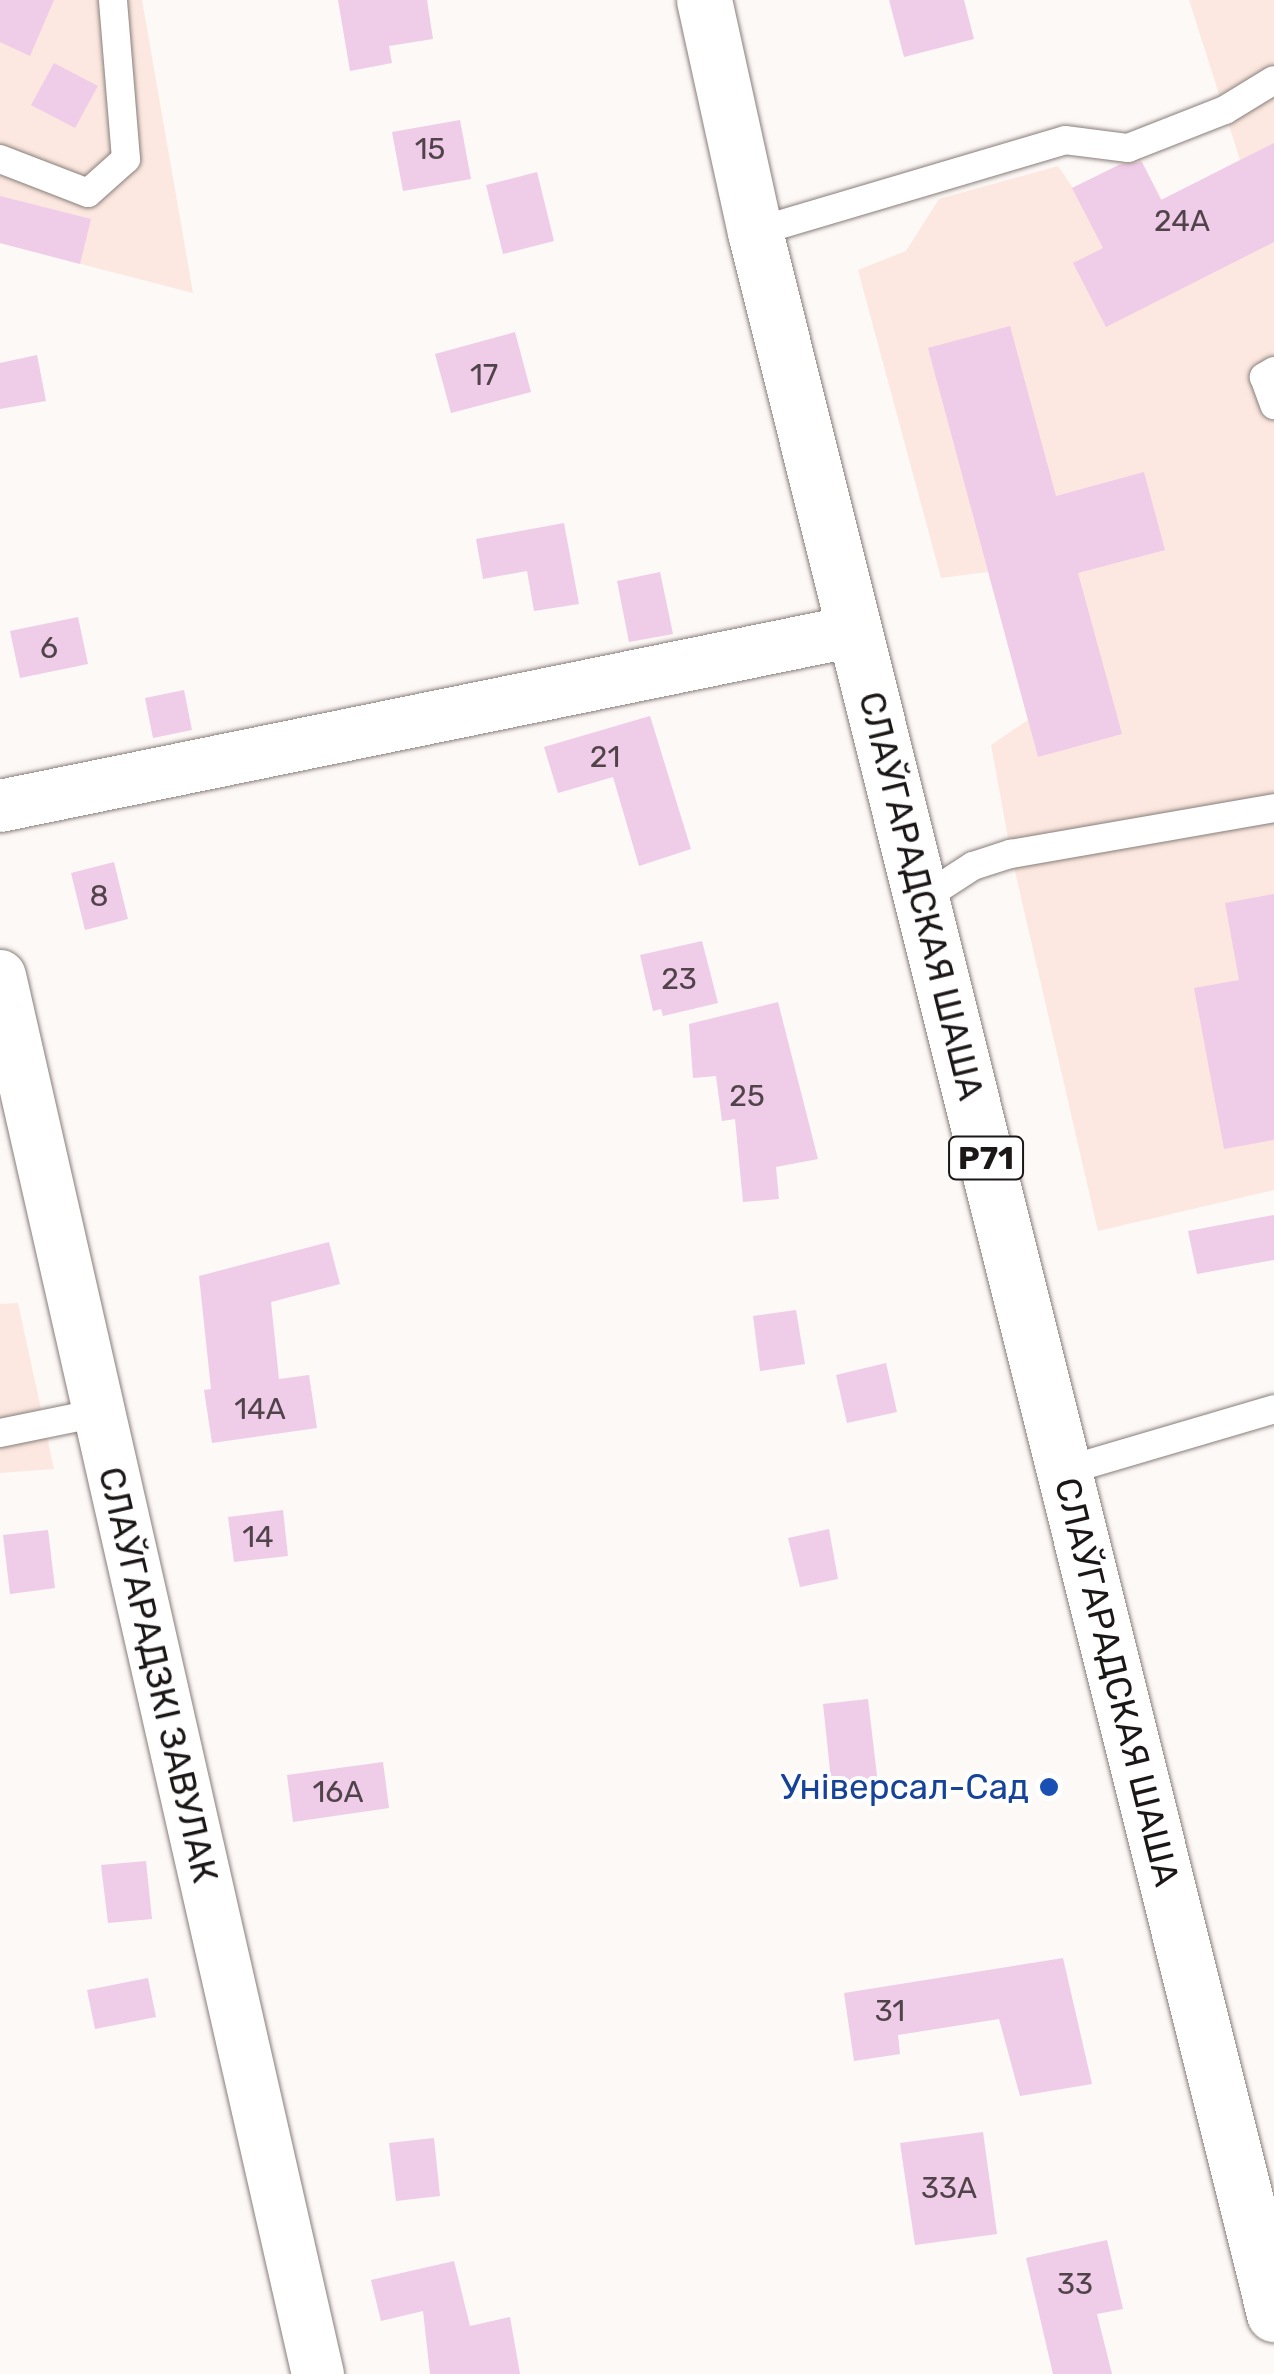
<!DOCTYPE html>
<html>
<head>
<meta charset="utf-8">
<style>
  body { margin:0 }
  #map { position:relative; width:1274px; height:2374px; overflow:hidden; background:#fdf9f7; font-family:Rubik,sans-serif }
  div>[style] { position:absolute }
  .built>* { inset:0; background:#fce8e0 }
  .building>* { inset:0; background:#efcce7 }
  .roads { filter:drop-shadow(0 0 2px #887e7a) drop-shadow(0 0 2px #887e7a) }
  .lane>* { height:28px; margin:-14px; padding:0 14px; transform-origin:14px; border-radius:14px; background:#fff }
  .street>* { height:52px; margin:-26px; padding:0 26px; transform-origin:26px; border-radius:26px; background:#fff }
  .primary>* { height:55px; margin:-27.5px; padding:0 27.5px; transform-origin:27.5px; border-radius:27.5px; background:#fff }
  .dots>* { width:28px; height:28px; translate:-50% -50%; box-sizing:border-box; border:5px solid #fff; border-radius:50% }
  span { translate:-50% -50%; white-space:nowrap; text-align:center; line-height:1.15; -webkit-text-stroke:8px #fff; paint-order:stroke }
  .number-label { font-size:30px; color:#50444a }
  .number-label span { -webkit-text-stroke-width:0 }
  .shield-label span { padding:2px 8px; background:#fff; border:2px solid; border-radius:8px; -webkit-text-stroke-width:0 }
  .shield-label { font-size:32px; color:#1b1716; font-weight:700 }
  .street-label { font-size:35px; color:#1b1716 }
  .transit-label { font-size:35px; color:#164399 }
  .right { translate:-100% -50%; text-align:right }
</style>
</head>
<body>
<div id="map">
  <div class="built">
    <div style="clip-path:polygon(0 0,142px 0,193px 293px,0 243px)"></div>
    <div style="clip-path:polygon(1189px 0,1274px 0,1274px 1190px,1098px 1231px,1011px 854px,991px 745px,1028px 720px,988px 572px,941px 578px,858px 270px,906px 251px,939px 199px,1058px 166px,1073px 188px,1138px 155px,1162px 200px,1240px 160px)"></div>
    <div style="clip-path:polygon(18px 1303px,54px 1469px,0 1473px,0 1304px)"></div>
  </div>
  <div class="building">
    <div style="clip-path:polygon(0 0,54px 0,30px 56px,0 42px)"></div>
    <div style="clip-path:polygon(338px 0,427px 0,433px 39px,389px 46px,392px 63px,350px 71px)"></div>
    <div style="clip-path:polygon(889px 0,964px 0,974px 39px,904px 57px)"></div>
    <div style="clip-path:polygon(54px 63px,98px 86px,75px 128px,31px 105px)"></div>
    <div style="clip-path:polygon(460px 120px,471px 179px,403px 191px,392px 132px)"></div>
    <div style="clip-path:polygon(1274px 143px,1274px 242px,1106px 327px,1073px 263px,1103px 248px,1072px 188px,1119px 165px,1142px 162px,1161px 200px)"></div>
    <div style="clip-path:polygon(537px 172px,554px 241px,503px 254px,486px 185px)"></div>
    <div style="clip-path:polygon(0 196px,91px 219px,80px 264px,0 243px)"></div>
    <div style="clip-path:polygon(1010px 326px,1056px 496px,1144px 472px,1165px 550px,1078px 573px,1122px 734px,1038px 757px,928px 348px)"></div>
    <div style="clip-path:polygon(515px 332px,531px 392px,451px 413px,435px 354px)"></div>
    <div style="clip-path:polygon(37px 355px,46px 401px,0 409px,0 363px)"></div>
    <div style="clip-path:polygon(564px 523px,579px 604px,534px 611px,527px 571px,483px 579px,476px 539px)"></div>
    <div style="clip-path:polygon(660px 572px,673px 634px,629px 642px,617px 581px)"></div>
    <div style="clip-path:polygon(78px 617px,88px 664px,20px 678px,10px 631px)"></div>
    <div style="clip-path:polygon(184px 690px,192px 730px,153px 738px,145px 698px)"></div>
    <div style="clip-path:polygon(650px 716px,691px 849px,639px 866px,613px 777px,558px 793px,544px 747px)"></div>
    <div style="clip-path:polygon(114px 862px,128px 919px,85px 930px,71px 873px)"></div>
    <div style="clip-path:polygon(1274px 894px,1274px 1140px,1224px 1149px,1194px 988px,1239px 980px,1225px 903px)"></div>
    <div style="clip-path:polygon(702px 941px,718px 1003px,663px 1016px,661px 1009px,653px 1011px,640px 955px)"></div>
    <div style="clip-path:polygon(778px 1002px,818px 1159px,776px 1167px,779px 1199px,743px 1202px,735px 1119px,722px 1121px,716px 1076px,693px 1078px,689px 1024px)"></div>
    <div style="clip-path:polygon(1274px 1215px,1274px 1260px,1197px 1274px,1188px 1231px)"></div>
    <div style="clip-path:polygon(329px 1242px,340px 1284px,271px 1302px,279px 1379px,309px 1375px,317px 1428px,212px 1443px,204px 1390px,211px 1389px,199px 1276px)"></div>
    <div style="clip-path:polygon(796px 1310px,805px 1364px,760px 1371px,753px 1316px)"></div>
    <div style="clip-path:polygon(886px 1363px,897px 1412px,847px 1423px,836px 1375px)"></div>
    <div style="clip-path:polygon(283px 1510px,288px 1556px,234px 1562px,228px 1517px)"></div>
    <div style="clip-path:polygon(829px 1529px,838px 1579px,800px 1587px,788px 1538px)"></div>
    <div style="clip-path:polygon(48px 1530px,55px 1588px,10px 1594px,3px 1535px)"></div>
    <div style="clip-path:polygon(868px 1699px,878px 1784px,832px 1789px,823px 1704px)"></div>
    <div style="clip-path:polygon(383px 1762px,389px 1808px,293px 1822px,287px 1775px)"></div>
    <div style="clip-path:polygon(146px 1861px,152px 1919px,108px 1923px,101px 1865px)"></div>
    <div style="clip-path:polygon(1063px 1958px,1092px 2084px,1020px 2096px,999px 2019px,898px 2035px,900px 2054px,854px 2061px,844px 1993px)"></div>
    <div style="clip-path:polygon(148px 1978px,156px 2017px,95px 2029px,87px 1990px)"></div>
    <div style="clip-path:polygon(983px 2132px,997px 2234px,915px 2245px,900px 2143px)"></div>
    <div style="clip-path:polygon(434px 2138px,440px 2196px,396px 2201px,389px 2143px)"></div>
    <div style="clip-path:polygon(1107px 2240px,1123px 2309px,1097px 2314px,1112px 2374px,1053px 2374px,1026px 2258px)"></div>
    <div style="clip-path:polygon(454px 2261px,470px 2326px,510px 2317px,520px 2374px,430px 2374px,423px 2311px,381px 2321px,371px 2280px)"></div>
  </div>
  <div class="roads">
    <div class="lane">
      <div style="left:0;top:159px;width:94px;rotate:21.1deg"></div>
      <div style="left:88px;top:193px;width:51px;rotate:-41.8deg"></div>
      <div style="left:126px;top:159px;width:160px;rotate:-94.7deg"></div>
      <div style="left:755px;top:232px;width:323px;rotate:-16.5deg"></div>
      <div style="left:1065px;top:140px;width:64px;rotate:7.2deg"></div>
      <div style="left:1128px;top:148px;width:104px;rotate:-21.4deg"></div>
      <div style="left:1225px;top:110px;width:57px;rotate:-31.5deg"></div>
      <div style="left:1274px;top:371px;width:12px;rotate:149deg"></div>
      <div style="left:1264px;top:377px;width:30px;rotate:70deg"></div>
      <div style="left:922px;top:899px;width:61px;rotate:-32.9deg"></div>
      <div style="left:973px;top:866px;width:40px;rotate:-18deg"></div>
      <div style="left:1011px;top:854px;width:267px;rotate:-9.9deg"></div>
      <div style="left:0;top:1433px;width:100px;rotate:-11.5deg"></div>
      <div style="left:1064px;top:1471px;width:219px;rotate:-16.4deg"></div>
    </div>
    <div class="street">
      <div style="left:0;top:806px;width:872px;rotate:-11.58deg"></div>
      <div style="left:0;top:976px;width:1434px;rotate:77.19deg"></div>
    </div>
    <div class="primary">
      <div style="left:704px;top:0;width:238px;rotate:77.6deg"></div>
      <div style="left:755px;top:232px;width:2146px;rotate:76deg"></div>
    </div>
  </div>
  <div class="dots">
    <div style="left:1049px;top:1787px;background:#1a4fb4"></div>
  </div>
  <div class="number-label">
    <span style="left:430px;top:149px">15</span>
    <span style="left:1182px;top:221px">24А</span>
    <span style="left:484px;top:375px">17</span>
    <span style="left:49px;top:648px">6</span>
    <span style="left:605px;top:757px">21</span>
    <span style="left:99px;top:896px">8</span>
    <span style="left:679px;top:979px">23</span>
    <span style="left:747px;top:1096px">25</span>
    <span style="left:260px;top:1409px">14А</span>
    <span style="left:258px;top:1537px">14</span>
    <span style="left:338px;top:1792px">16А</span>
    <span style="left:890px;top:2011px">31</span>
    <span style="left:949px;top:2188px">33А</span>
    <span style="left:1075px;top:2284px">33</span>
  </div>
  <div class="shield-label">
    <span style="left:986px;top:1158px">Р71</span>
  </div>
  <div class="street-label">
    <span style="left:921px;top:896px;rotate:76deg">СЛАЎГАРАДСКАЯ ШАША</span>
    <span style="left:158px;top:1675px;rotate:77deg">СЛАЎГАРАДЗКІ ЗАВУЛАК</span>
    <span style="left:1117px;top:1682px;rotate:76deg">СЛАЎГАРАДСКАЯ ШАША</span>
  </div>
  <div class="transit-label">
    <span class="right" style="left:1029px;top:1787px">Універсал-Сад</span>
  </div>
</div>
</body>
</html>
